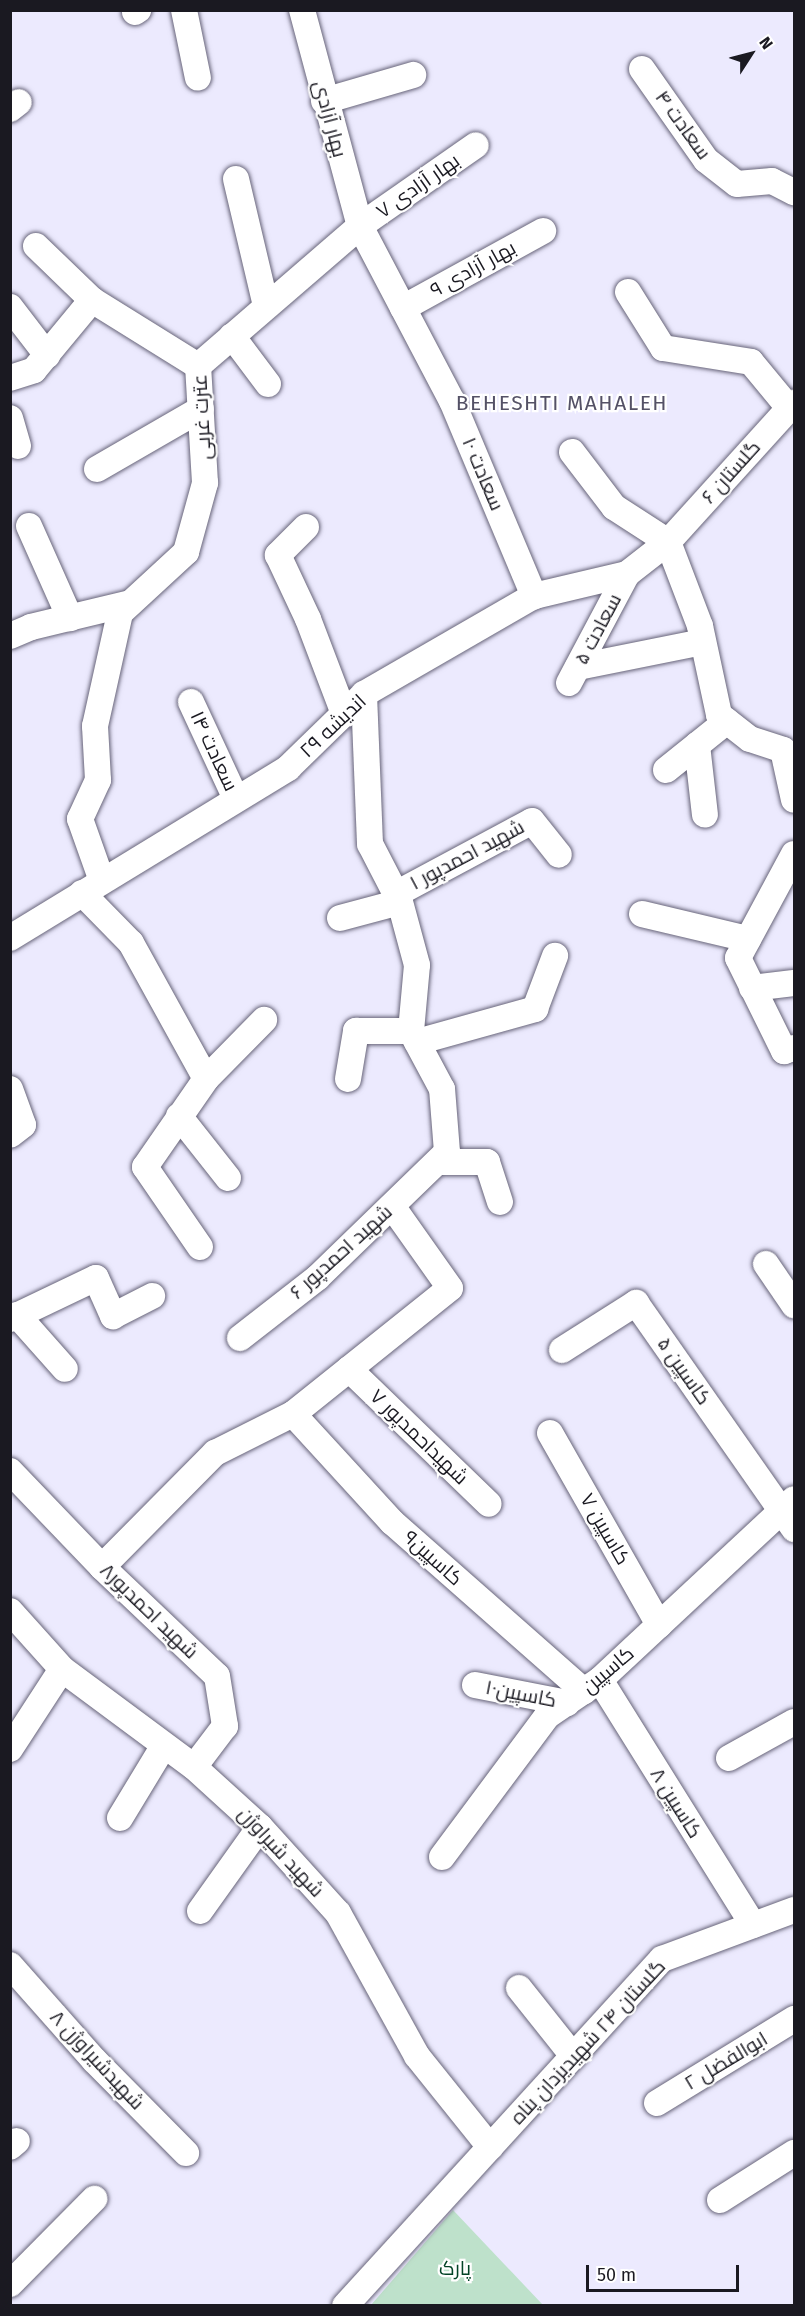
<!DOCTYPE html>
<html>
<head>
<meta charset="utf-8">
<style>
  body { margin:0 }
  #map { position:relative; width:805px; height:2316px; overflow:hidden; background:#eceafe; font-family:"Fira Sans",Cairo,sans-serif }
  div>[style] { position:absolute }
  .green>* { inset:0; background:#bee1cb }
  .roads { filter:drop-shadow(0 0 2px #676479) drop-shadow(0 0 2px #676479) }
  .minor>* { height:26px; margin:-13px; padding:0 13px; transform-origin:13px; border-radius:13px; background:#fff }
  span { translate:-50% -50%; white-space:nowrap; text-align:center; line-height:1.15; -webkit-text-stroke:4.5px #fff; paint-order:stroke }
  .street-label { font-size:20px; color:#1a1921 }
  .park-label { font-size:20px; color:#024326 }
  .neighbourhood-label { font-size:21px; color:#545166; letter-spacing:1.5px }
  .frame { position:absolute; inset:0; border:12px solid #1a1921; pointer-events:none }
  .north { position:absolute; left:721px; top:24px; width:60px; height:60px; -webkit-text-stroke:4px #fff; paint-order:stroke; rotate:54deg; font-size:16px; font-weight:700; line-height:24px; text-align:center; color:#1a1921 }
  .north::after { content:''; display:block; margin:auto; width:21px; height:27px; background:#1a1921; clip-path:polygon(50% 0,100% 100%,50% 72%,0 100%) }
  .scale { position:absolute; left:586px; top:2265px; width:153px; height:27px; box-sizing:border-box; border:3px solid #1a1921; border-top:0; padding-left:8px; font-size:18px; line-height:21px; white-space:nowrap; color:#1a1921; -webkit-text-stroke:4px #fff; paint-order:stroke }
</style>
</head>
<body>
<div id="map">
  <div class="green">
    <div style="clip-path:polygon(453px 2210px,543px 2305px,371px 2305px)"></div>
  </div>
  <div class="roads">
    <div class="minor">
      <div style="left:184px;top:10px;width:69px;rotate:78.4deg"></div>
      <div style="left:302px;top:10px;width:224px;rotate:75deg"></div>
      <div style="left:360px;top:226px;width:198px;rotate:62.3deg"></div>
      <div style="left:452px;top:401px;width:212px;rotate:67.2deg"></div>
      <div style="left:135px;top:12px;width:4px;rotate:-34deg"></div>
      <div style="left:642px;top:69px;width:111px;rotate:54.9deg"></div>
      <div style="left:706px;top:160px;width:39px;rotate:38deg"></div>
      <div style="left:737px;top:184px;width:35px;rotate:-5deg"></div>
      <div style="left:772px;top:181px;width:25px;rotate:27deg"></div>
      <div style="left:324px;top:101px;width:93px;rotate:-16.3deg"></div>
      <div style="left:10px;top:109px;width:11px;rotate:-38deg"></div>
      <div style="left:236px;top:179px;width:130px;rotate:76.7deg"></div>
      <div style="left:36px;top:246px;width:78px;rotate:44deg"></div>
      <div style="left:628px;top:292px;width:66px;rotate:58deg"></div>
      <div style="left:663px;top:348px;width:89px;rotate:9deg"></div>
      <div style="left:751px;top:362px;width:60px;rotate:50.4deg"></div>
      <div style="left:10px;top:307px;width:61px;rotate:52.4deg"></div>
      <div style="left:403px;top:308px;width:160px;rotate:-28.8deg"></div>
      <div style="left:232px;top:336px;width:60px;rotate:53.1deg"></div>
      <div style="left:10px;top:378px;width:25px;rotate:-18deg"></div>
      <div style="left:34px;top:370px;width:91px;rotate:-50.4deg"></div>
      <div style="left:92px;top:300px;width:125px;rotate:31.9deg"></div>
      <div style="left:10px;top:418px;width:29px;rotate:74deg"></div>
      <div style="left:572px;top:452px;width:69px;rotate:52.6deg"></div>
      <div style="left:614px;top:507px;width:64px;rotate:32.9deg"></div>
      <div style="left:97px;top:469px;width:120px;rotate:-30deg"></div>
      <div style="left:29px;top:526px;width:101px;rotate:66deg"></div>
      <div style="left:306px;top:527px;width:40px;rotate:135deg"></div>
      <div style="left:278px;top:555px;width:71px;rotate:64.9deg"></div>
      <div style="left:308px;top:619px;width:102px;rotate:69.2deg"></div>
      <div style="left:668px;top:542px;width:90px;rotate:69.1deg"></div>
      <div style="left:700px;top:626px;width:91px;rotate:77.9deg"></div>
      <div style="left:719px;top:715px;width:39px;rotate:38deg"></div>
      <div style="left:750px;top:739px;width:35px;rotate:18deg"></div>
      <div style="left:783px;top:750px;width:51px;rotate:77.6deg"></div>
      <div style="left:10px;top:636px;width:23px;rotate:-23deg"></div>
      <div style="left:31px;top:627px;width:102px;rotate:-13.6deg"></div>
      <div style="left:578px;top:667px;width:127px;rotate:-11.3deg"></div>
      <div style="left:569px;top:683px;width:123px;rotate:-62deg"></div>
      <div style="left:191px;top:702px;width:107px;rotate:65.1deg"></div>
      <div style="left:697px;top:745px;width:70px;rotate:83.5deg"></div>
      <div style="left:666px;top:770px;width:78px;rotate:-38.8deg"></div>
      <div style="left:794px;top:854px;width:118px;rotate:118.3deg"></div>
      <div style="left:738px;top:958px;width:104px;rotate:63.7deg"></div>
      <div style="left:784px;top:1051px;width:10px;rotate:-17deg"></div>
      <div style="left:102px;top:881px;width:66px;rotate:-109.5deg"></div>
      <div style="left:80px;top:819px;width:43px;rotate:-65.2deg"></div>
      <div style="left:98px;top:780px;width:54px;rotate:-93.2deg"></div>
      <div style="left:95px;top:726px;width:116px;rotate:-77.5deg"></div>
      <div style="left:120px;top:613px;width:90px;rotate:-42.7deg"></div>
      <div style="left:186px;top:552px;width:72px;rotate:-74.6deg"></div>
      <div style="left:205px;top:483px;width:117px;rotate:-93.4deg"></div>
      <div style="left:198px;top:366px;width:214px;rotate:-40.8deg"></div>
      <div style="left:360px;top:226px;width:141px;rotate:-34.9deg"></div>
      <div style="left:82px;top:893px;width:70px;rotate:45.6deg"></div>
      <div style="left:131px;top:943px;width:155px;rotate:61.1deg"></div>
      <div style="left:206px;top:1079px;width:107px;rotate:124.7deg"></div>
      <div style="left:145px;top:1167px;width:97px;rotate:55.5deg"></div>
      <div style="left:396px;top:894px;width:154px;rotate:-28.2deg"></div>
      <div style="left:532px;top:821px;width:43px;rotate:51.5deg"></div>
      <div style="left:642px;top:914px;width:109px;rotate:13.3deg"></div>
      <div style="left:340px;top:918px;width:62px;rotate:-14.9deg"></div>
      <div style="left:10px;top:938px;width:326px;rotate:-31.4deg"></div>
      <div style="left:288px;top:768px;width:106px;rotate:-44.2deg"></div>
      <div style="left:364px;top:694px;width:196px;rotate:-30deg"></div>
      <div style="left:534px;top:596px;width:96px;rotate:-13.3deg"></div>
      <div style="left:627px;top:574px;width:52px;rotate:-38deg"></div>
      <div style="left:668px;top:542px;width:188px;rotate:-47.8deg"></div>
      <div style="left:752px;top:988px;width:42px;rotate:-6.8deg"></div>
      <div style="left:417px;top:1042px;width:123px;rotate:-15.6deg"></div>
      <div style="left:535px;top:1009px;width:57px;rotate:-69.3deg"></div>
      <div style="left:206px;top:1079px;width:83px;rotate:-45.5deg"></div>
      <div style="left:348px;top:1079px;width:49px;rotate:-80.5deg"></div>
      <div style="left:356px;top:1031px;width:55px"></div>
      <div style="left:10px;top:1089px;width:38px;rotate:70deg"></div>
      <div style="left:23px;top:1125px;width:16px;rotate:142deg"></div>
      <div style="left:179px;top:1116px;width:79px;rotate:51.7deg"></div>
      <div style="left:438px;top:1162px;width:49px"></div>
      <div style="left:487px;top:1162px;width:42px;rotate:72deg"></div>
      <div style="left:766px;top:1264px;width:50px;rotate:55.7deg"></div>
      <div style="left:17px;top:1315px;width:72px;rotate:48.4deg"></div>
      <div style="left:10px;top:1319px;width:95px;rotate:-25.5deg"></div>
      <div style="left:96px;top:1278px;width:42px;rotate:65.9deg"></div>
      <div style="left:113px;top:1316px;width:44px;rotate:-27.1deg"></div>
      <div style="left:240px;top:1338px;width:98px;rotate:-37.9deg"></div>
      <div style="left:317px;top:1278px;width:181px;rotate:-44.1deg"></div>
      <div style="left:447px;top:1152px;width:63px;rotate:-94.5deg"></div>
      <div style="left:442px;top:1089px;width:66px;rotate:-118.1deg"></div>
      <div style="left:411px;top:1031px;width:66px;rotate:-84.8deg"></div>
      <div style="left:417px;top:965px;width:65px;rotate:-105.1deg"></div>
      <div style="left:400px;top:902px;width:65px;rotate:-117.3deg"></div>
      <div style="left:370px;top:844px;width:150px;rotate:-92.3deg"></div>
      <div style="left:562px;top:1350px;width:88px;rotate:-32.4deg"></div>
      <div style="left:636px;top:1303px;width:276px;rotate:55deg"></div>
      <div style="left:349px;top:1369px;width:194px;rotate:44deg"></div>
      <div style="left:293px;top:1414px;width:147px;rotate:47.5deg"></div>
      <div style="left:392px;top:1522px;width:256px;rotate:41.4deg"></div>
      <div style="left:550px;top:1433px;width:221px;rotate:60.4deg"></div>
      <div style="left:10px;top:1471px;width:133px;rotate:46.2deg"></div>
      <div style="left:102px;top:1567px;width:158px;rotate:43.5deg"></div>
      <div style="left:217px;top:1676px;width:51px;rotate:80.9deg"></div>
      <div style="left:225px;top:1726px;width:51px;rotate:127.1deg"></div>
      <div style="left:102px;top:1567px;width:161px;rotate:-45.3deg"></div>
      <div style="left:215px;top:1453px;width:87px;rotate:-26.6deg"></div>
      <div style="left:293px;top:1414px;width:201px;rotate:-38.7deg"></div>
      <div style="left:450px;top:1288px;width:100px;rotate:-125.3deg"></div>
      <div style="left:10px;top:1611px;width:78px;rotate:48.1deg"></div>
      <div style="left:62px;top:1669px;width:164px;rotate:36.6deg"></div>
      <div style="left:194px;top:1767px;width:89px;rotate:42.3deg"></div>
      <div style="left:260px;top:1827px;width:116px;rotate:47.8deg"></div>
      <div style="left:338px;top:1913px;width:163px;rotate:61.1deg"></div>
      <div style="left:417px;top:2056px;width:117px;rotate:51.3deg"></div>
      <div style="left:600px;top:1680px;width:289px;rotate:58deg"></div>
      <div style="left:475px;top:1685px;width:94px;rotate:11.1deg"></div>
      <div style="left:10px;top:1749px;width:95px;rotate:-57deg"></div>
      <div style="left:729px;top:1758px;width:74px;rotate:-29deg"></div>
      <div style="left:120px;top:1818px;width:83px;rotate:-58.8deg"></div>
      <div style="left:442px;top:1857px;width:176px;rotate:-53.3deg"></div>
      <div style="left:547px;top:1716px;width:64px;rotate:-34.2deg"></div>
      <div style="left:600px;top:1680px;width:265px;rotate:-43deg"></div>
      <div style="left:200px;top:1911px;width:103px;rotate:-54.5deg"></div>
      <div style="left:10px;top:1965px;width:127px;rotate:48.5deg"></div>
      <div style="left:94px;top:2060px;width:131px;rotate:45.3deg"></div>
      <div style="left:519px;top:1988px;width:87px;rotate:51.5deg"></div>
      <div style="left:657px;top:2103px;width:161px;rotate:-31.5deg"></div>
      <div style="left:10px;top:2147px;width:9px;rotate:-41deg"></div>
      <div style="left:720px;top:2200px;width:88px;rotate:-32.4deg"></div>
      <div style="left:10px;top:2284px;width:120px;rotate:-45.3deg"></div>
      <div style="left:345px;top:2306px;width:470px;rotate:-47.6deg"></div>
      <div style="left:662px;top:1959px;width:141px;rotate:-20.4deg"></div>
    </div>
  </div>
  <div class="street-label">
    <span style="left:330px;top:119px;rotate:75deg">بهار آزادی</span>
    <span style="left:683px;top:125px;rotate:54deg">سعادت ۴</span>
    <span style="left:418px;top:186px;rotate:-35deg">بهار آزادی ۷</span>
    <span style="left:473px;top:269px;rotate:-29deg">بهار آزادی ۹</span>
    <span style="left:202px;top:417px;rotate:-93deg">عترت غربی</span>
    <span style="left:731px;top:472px;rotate:-48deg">گلستان ۶</span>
    <span style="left:483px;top:474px;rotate:67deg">سعادت ۱۰</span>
    <span style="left:598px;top:629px;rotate:-62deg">سعادت ۵</span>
    <span style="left:333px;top:726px;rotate:-43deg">اندیشه ۲۹</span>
    <span style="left:214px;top:751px;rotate:65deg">سعادت ۱۴</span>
    <span style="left:467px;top:855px;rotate:-28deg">شهید احمدپور ۱</span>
    <span style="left:341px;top:1252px;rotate:-42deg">شهید احمدپور ۶</span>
    <span style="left:684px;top:1371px;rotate:55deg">کاسپین ۵</span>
    <span style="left:419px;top:1437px;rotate:44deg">شهیداحمدپور ۷</span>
    <span style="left:605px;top:1529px;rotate:60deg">کاسپین ۷</span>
    <span style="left:433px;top:1558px;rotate:42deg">کاسپین۹</span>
    <span style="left:149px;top:1611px;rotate:44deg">شهید احمدپور۸</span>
    <span style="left:608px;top:1670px;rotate:-40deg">کاسپین</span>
    <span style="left:521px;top:1694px;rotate:11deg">کاسپین۱۰</span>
    <span style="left:676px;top:1803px;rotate:58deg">کاسپین ۸</span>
    <span style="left:281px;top:1852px;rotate:47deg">شهید شیراوژن</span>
    <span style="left:588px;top:2042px;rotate:-47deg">گلستان ۲۴ شهیدیزدان پناه</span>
    <span style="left:97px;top:2060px;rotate:47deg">شهیدشیراوژن ۸</span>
    <span style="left:726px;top:2061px;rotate:-31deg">ابوالفضل ۲</span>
  </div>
  <div class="park-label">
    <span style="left:455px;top:2268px">پارک</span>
  </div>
  <div class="neighbourhood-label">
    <span style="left:562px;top:403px">BEHESHTI MAHALEH</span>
  </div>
  <div class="frame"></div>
  <div class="north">N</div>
  <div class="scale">50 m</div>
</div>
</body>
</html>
